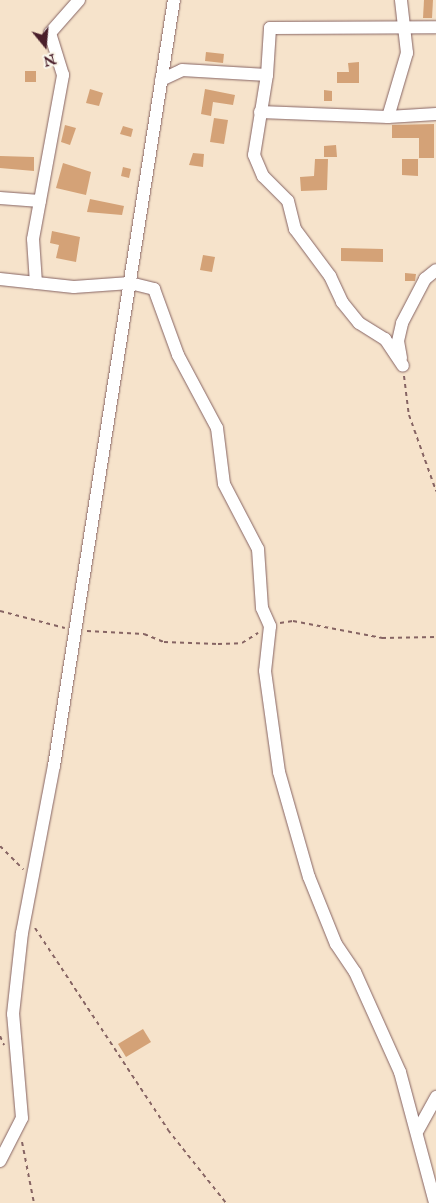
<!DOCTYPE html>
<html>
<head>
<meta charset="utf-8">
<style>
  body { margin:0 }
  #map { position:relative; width:436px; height:1203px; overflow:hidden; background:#f6e3cb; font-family:"IM FELL English",serif }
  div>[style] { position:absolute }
  .building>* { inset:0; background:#d4a277 }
  .path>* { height:2px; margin-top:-1px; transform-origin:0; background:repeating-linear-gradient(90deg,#866463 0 4px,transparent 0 8px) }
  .roads { filter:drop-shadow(0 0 1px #866463) drop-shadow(0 0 1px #866463) }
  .minor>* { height:12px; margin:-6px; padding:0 6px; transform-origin:6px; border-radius:6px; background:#fff }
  span { translate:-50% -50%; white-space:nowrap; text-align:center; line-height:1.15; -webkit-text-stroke:4px #fbf7ec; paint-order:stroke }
  .north { position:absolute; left:20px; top:20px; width:50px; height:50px; -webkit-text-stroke:4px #fbf7ec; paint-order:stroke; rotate:163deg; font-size:14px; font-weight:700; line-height:20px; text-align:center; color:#4a1f2b }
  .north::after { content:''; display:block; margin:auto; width:18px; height:22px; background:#4a1f2b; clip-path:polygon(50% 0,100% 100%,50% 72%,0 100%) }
</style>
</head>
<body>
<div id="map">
  <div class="building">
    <div style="clip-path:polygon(424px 0,433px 0,432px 18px,423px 18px)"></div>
    <div style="clip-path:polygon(206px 52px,224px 54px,223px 63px,205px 61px)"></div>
    <div style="clip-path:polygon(359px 62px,359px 83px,337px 83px,337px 72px,349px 72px,348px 63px)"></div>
    <div style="clip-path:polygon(25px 71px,36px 71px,36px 82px,25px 82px)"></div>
    <div style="clip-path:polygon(90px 89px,103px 93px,99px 106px,86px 103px)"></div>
    <div style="clip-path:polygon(205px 89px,235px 95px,233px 105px,213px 102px,211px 116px,201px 114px)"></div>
    <div style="clip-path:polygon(324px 90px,332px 91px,332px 101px,324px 101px)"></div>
    <div style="clip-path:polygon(214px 118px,228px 120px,224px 144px,210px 142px)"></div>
    <div style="clip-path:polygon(434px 124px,434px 158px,419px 158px,419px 138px,392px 138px,392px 125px)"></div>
    <div style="clip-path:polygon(65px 125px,76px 128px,70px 145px,61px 142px)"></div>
    <div style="clip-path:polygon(123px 126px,133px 129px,131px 137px,120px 134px)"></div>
    <div style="clip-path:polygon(336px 145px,337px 157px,324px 157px,324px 146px)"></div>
    <div style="clip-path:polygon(193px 153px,204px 154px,203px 167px,189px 165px)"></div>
    <div style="clip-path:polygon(0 156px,34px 157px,34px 171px,0 168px)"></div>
    <div style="clip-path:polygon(315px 159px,328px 159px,327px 190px,301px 191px,300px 177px,314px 176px)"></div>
    <div style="clip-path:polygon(402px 159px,418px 159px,418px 176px,402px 175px)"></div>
    <div style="clip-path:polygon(63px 163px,91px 172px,86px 195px,56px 188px)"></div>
    <div style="clip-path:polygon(123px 167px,131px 169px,129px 178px,121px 176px)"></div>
    <div style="clip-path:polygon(90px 199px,124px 206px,122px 215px,87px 212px)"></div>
    <div style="clip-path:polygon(52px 231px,80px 237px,76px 262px,56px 258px,59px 245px,50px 243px)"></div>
    <div style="clip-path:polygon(341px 248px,383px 249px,383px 262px,341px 261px)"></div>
    <div style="clip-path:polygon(203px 255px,215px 257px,212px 272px,200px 270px)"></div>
    <div style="clip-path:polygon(405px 273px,416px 274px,415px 281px,405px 281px)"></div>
    <div style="clip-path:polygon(143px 1029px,151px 1042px,126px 1057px,118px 1044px)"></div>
  </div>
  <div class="path">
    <div style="left:404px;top:376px;width:39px;rotate:83deg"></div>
    <div style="left:409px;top:415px;width:81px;rotate:70.4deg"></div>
    <div style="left:0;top:611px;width:67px;rotate:14.7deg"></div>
    <div style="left:280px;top:623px;width:13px;rotate:-9deg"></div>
    <div style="left:293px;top:621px;width:91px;rotate:10.8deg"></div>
    <div style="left:382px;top:638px;width:54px;rotate:-1.1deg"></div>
    <div style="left:87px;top:631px;width:57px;rotate:3deg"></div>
    <div style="left:144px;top:634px;width:22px;rotate:22deg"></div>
    <div style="left:164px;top:642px;width:54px;rotate:2.1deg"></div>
    <div style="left:218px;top:644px;width:24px;rotate:-2deg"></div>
    <div style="left:242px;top:643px;width:19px;rotate:-32deg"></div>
    <div style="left:0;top:846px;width:33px;rotate:45deg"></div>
    <div style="left:35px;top:928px;width:242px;rotate:56.6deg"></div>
    <div style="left:168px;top:1130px;width:93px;rotate:51.5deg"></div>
    <div style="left:0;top:1036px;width:10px;rotate:66deg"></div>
    <div style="left:22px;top:1142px;width:62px;rotate:78.9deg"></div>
  </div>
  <div class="roads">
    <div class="minor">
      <div style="left:267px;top:75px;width:81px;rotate:99.2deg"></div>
      <div style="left:254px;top:155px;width:23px;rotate:67deg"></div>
      <div style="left:263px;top:176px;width:35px;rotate:45deg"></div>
      <div style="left:288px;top:201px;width:29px;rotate:76deg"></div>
      <div style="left:295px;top:229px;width:59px;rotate:53.3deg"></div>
      <div style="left:330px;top:276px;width:29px;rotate:65deg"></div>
      <div style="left:342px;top:302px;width:27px;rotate:51deg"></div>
      <div style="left:359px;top:323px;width:31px;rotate:32deg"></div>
      <div style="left:385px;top:339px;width:32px;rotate:56deg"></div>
      <div style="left:161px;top:80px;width:23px;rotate:-25deg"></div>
      <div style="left:182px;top:70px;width:85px;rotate:3.4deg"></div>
      <div style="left:267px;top:75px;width:47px;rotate:-86.3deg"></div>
      <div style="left:270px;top:28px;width:166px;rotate:-0.3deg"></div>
      <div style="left:260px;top:112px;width:128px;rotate:2.2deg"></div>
      <div style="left:388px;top:117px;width:48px;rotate:-3.6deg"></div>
      <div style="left:388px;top:117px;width:67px;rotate:-73.5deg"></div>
      <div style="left:407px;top:53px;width:53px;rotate:-96.5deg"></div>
      <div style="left:0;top:198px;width:40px;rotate:4.3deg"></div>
      <div style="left:0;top:279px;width:74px;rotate:6.2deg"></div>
      <div style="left:74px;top:287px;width:56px;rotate:-4.1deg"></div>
      <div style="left:130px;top:283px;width:25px;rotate:14deg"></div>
      <div style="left:154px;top:289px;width:70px;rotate:70deg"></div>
      <div style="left:178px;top:355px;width:83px;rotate:61.9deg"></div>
      <div style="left:217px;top:428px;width:56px;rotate:82.9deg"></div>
      <div style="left:224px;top:484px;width:73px;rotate:62.4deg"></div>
      <div style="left:258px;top:549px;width:59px;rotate:86.1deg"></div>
      <div style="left:262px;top:608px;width:20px;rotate:66deg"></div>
      <div style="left:270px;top:626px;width:45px;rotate:96.3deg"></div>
      <div style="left:265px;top:671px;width:102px;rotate:82.1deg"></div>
      <div style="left:279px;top:772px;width:109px;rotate:74.1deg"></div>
      <div style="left:309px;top:877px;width:72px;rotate:68.1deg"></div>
      <div style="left:336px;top:944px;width:34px;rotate:56deg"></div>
      <div style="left:355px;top:972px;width:110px;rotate:65.8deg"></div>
      <div style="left:400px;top:1072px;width:136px;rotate:75deg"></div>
      <div style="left:36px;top:283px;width:44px;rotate:-93.9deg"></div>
      <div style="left:33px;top:239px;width:167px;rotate:-79.6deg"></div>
      <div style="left:63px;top:75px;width:44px;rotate:-107.2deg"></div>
      <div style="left:50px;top:33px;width:44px;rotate:-48.7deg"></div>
      <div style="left:401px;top:358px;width:17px;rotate:-100deg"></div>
      <div style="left:398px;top:341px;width:18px;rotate:-77deg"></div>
      <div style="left:402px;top:323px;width:50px;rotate:-62.4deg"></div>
      <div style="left:425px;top:279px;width:14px;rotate:-39deg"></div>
      <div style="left:418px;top:1130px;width:38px;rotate:-61deg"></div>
      <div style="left:0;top:1161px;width:48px;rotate:-62.9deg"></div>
      <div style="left:22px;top:1118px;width:104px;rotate:-94.9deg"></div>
      <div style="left:13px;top:1014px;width:81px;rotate:-83.7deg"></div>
      <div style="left:22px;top:933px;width:170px;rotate:-79.2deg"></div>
      <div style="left:54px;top:766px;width:775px;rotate:-81.1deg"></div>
    </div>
  </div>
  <div class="north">N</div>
</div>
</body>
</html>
